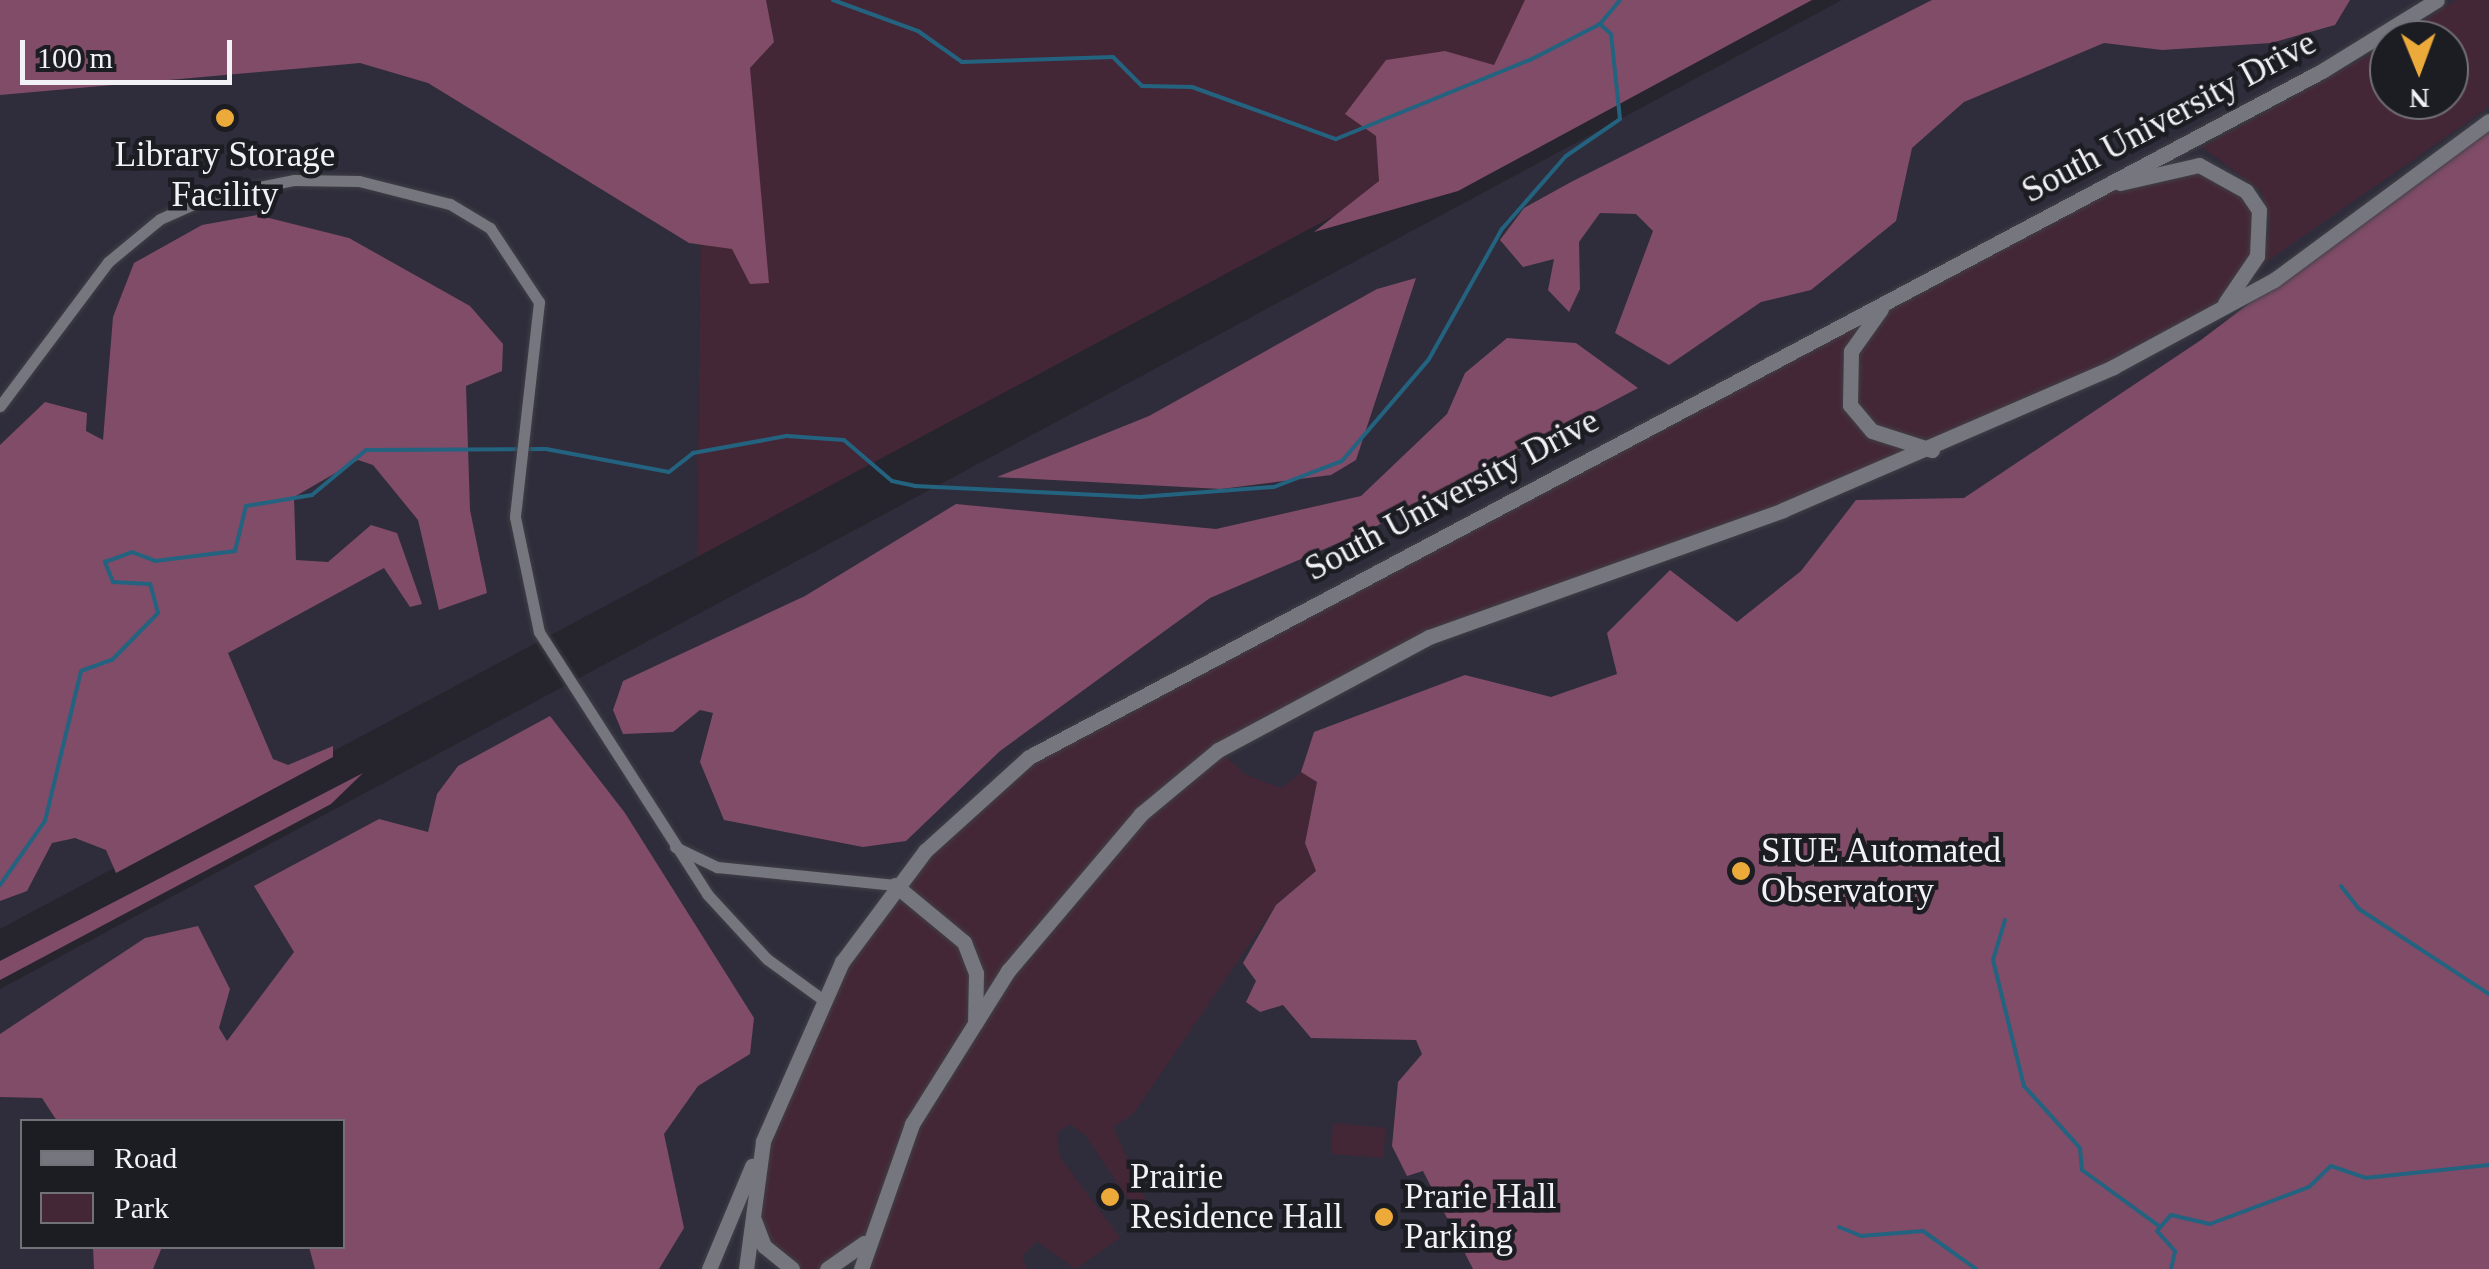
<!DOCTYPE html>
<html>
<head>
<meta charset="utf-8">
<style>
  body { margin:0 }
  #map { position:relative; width:2489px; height:1269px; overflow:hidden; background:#26252d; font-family:Georgia,serif }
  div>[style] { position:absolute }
  .built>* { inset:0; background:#2f2d3b }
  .green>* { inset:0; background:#442736 }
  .forest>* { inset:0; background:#804c67 }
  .stream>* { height:4px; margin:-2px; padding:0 2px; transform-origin:2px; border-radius:2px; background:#236380 }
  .roads { filter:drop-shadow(0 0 2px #414046) drop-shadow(0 0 2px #414046) }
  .minor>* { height:11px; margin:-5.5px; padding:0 5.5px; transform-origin:5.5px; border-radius:5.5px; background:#76767f }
  .secondary>* { height:15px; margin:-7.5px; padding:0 7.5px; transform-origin:7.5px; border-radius:7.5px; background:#76767f }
  .dots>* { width:28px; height:28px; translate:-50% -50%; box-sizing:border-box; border:5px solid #1c1c23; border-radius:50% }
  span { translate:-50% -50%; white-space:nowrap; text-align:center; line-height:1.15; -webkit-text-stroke:9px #1c1c23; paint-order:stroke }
  .street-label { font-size:35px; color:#f2f1f6 }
  .poi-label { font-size:35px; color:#f2f1f6 }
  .left { translate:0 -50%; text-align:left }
  .legend { position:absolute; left:20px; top:1119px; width:325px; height:130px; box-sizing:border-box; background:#1c1c23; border:2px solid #727177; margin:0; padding:12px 18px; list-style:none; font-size:30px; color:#f2f1f6 }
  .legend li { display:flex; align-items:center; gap:20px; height:50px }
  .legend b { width:50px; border:2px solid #727177 }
  .north { position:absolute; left:2369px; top:20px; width:100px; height:100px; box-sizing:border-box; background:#1c1c23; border:2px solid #727177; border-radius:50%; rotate:179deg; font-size:28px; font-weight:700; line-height:40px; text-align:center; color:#f2f1f6 }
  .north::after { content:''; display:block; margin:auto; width:35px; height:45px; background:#ebaa39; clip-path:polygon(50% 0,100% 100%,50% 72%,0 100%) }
  .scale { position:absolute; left:20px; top:40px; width:212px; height:45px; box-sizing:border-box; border:5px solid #f2f1f6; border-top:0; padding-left:12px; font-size:30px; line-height:35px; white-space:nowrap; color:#f2f1f6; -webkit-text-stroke:8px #1c1c23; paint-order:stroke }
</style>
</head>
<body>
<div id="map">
  <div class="built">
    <div style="clip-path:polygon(evenodd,1842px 0,2489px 0,2489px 1269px,0 1269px,0 989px,1842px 0,2389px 40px,2449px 40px,2449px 100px,2389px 100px,2389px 40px,1842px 0,22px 1122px,342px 1122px,342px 1246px,22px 1246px,22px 1122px)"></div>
    <div style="clip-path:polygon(703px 14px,697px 557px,0 929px,0 46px)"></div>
  </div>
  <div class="green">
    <div style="clip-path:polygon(703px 0,1737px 0,697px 557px)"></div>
    <div style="clip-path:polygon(2456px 0,2489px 0,2489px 107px,2263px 264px,2270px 225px,2261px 191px,2202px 147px,2389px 44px,2389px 100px,2449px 100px,2449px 40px,2395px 40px)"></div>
    <div style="clip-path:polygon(2199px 165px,2246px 191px,2262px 232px,2219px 310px,1984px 429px,1429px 637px,1218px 750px,1246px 775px,1282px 788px,1301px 772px,1317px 781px,1305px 843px,1316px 871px,1276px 905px,1134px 1113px,1113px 1127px,1150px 1209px,1141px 1212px,1126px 1196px,1086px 1136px,1070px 1124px,1057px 1133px,1059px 1156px,1120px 1238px,1075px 1269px,1037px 1241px,1022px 1256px,1027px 1269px,861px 1269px,864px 1252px,827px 1269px,792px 1269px,758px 1235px,757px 1173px,796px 1051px,895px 885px,1029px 757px,2091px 192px)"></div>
    <div style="clip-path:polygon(1333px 1123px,1386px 1128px,1383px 1158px,1331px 1154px)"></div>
  </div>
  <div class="forest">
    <div style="clip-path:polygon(0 0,766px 0,774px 42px,750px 68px,769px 283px,750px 284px,732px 249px,689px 243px,428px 83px,360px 63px,0 95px)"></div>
    <div style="clip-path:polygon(1525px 0,1812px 0,1458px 191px,1314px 232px,1379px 181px,1376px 136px,1345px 114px,1386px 60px,1445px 51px,1494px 65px)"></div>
    <div style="clip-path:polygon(1932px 0,2350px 0,2335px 25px,2271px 43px,2162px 50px,2104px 43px,1964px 102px,1912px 148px,1896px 221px,1811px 290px,1761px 302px,1669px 365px,1615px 333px,1653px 231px,1636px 214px,1600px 213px,1579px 242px,1580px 289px,1569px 312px,1548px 290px,1554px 259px,1523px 267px,1500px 240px,1524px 208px,1571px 182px)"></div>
    <div style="clip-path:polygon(2489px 121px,2489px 1269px,1473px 1269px,1423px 1171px,1407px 1176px,1392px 1146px,1398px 1082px,1422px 1054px,1416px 1040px,1311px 1038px,1283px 1005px,1260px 1012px,1246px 1002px,1256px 981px,1243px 963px,1276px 905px,1316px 871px,1305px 843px,1317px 782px,1301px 772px,1314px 732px,1465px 675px,1551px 697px,1617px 674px,1607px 633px,1670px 570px,1737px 622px,1801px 571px,1856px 500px,1964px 498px,2201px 340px)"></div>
    <div style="clip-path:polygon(257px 215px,349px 238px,470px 306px,503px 344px,502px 371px,466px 386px,470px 510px,487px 593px,439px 610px,418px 520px,373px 465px,358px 460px,294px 497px,296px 560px,328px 562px,371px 525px,397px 533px,422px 604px,410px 607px,384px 568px,228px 653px,273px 759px,288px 765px,333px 746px,333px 757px,116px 873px,106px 850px,75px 838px,52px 843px,27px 891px,0 901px,0 445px,45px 402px,87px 413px,86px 431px,103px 440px,113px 317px,134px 263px,202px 225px)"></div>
    <div style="clip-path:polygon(1416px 278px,1356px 460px,1331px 475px,1221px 489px,997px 477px,1149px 416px,1377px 289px)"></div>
    <div style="clip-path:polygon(1507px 338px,1576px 343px,1638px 388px,1369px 530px,1210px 598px,1000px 751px,906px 841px,863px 847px,724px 820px,700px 762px,713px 713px,700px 710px,673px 732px,623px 734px,613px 710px,623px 681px,805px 596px,956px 504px,1216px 529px,1361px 496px,1447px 414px,1465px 373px)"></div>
    <div style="clip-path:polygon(550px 716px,625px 813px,754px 1018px,750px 1054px,698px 1086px,664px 1134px,684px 1228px,659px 1269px,315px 1269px,309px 1247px,342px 1246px,342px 1122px,57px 1121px,42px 1098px,0 1097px,0 1034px,145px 938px,198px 926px,230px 989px,219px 1028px,227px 1041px,294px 952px,254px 886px,379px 819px,428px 832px,437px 794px,458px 766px)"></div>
    <div style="clip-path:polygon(363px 773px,331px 804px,0 980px,0 961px)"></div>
    <div style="clip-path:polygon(93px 1247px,93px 1246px,162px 1247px,153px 1269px,94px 1269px)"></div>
  </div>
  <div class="stream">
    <div style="left:833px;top:0;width:90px;rotate:20deg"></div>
    <div style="left:918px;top:31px;width:54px;rotate:35.2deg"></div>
    <div style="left:962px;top:62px;width:151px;rotate:-1.9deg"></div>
    <div style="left:1113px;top:57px;width:41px;rotate:45deg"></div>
    <div style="left:1142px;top:86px;width:50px;rotate:1.1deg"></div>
    <div style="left:1192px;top:87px;width:153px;rotate:19.9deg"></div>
    <div style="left:1336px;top:139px;width:212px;rotate:-22.2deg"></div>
    <div style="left:1532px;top:59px;width:76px;rotate:-27.2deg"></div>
    <div style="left:1600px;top:24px;width:31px;rotate:-50deg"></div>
    <div style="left:0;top:885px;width:78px;rotate:-54.9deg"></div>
    <div style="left:45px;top:821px;width:154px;rotate:-76.5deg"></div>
    <div style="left:81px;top:671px;width:33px;rotate:-20deg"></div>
    <div style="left:112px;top:660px;width:66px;rotate:-45.6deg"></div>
    <div style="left:158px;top:613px;width:30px;rotate:-105deg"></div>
    <div style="left:150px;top:584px;width:37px;rotate:-177deg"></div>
    <div style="left:113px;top:582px;width:22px;rotate:-112deg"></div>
    <div style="left:105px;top:562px;width:29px;rotate:-20deg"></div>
    <div style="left:132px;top:552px;width:25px;rotate:21deg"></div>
    <div style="left:155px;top:561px;width:81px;rotate:-7.1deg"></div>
    <div style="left:235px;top:551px;width:46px;rotate:-76.3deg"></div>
    <div style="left:246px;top:506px;width:67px;rotate:-9.5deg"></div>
    <div style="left:312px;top:495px;width:70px;rotate:-39.8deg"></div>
    <div style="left:366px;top:450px;width:180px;rotate:-0.3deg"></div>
    <div style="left:546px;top:449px;width:125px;rotate:10.6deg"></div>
    <div style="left:669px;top:472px;width:31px;rotate:-38deg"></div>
    <div style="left:693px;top:453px;width:96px;rotate:-10.3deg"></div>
    <div style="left:787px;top:436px;width:57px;rotate:4deg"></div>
    <div style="left:844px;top:440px;width:63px;rotate:40.5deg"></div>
    <div style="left:892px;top:481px;width:24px;rotate:12deg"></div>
    <div style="left:915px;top:486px;width:225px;rotate:2.8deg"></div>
    <div style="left:1140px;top:497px;width:134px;rotate:-4.3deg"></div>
    <div style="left:1274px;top:487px;width:73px;rotate:-20.9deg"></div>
    <div style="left:1342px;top:461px;width:134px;rotate:-49.5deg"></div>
    <div style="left:1429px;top:359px;width:149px;rotate:-60.7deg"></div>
    <div style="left:1502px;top:229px;width:97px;rotate:-48.8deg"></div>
    <div style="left:1566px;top:156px;width:65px;rotate:-34.4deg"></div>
    <div style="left:1620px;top:119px;width:85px;rotate:-96deg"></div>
    <div style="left:1611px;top:34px;width:15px;rotate:-138deg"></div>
    <div style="left:2341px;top:886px;width:29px;rotate:52deg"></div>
    <div style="left:2359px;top:909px;width:155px;rotate:33.2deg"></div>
    <div style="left:2005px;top:920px;width:42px;rotate:106.7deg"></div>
    <div style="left:1993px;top:960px;width:130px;rotate:76.2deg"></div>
    <div style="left:2024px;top:1086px;width:84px;rotate:47.9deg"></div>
    <div style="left:2080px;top:1148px;width:22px;rotate:85deg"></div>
    <div style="left:2082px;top:1170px;width:95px;rotate:36deg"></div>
    <div style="left:1839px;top:1227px;width:24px;rotate:22deg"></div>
    <div style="left:1861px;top:1236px;width:62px;rotate:-4.6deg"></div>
    <div style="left:1923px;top:1231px;width:65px;rotate:35.6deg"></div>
    <div style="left:2171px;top:1269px;width:18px;rotate:-77deg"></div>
    <div style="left:2175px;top:1251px;width:27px;rotate:-132deg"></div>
    <div style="left:2157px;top:1231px;width:21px;rotate:-49deg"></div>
    <div style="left:2171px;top:1215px;width:40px;rotate:13deg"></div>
    <div style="left:2210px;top:1224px;width:106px;rotate:-20.5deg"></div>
    <div style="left:2309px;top:1187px;width:30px;rotate:-44deg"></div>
    <div style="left:2331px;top:1166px;width:36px;rotate:19deg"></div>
    <div style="left:2365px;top:1178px;width:125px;rotate:-6deg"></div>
  </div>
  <div class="roads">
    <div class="minor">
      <div style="left:0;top:406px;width:180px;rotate:-53.1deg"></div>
      <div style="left:108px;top:262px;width:67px;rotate:-39.6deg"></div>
      <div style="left:160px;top:219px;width:54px;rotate:-24.2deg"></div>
      <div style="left:209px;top:197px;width:87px;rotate:-11.3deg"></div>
      <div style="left:294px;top:180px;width:65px;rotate:0.9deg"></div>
      <div style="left:359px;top:181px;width:94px;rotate:14.2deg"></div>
      <div style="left:450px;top:204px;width:47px;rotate:31deg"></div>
      <div style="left:490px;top:228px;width:89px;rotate:56.5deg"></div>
      <div style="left:539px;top:302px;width:216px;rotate:96.4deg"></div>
      <div style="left:515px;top:517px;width:117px;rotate:78.2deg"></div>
      <div style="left:539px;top:632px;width:311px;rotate:57.3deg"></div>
      <div style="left:707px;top:894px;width:88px;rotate:47.3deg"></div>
      <div style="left:767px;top:959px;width:68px;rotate:36deg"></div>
      <div style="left:675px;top:847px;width:47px;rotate:25.5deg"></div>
      <div style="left:717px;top:867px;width:179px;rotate:5.8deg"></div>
    </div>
    <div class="secondary">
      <div style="left:2120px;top:183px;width:81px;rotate:-12.8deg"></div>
      <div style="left:2199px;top:165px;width:54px;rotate:29deg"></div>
      <div style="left:2246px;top:191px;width:23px;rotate:56deg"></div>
      <div style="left:2259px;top:210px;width:46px;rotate:92.5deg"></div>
      <div style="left:2257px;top:256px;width:57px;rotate:124.2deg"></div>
      <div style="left:1881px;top:309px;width:52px;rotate:125.5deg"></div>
      <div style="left:1851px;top:351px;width:54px;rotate:91.1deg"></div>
      <div style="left:1850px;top:405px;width:34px;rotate:50deg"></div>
      <div style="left:1872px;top:431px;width:63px;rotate:17.6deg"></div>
      <div style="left:895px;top:885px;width:89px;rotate:39.6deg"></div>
      <div style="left:964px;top:942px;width:33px;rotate:69deg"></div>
      <div style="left:976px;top:973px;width:50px;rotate:91.1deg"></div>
      <div style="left:754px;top:1220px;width:28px;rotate:69deg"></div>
      <div style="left:764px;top:1246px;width:36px;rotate:39deg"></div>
      <div style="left:709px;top:1269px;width:112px;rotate:-67.3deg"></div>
      <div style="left:746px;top:1269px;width:129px;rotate:-82.4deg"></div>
      <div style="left:763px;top:1141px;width:196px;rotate:-66.2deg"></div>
      <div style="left:842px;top:962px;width:139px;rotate:-53.2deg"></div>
      <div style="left:925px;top:851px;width:140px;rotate:-42.1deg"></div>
      <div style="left:1029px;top:757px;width:1464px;rotate:-27.95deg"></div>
      <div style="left:2322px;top:71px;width:135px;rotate:-31.7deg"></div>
      <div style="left:827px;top:1269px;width:45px;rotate:-35.1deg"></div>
      <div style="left:861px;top:1269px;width:154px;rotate:-70.6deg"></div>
      <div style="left:912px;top:1124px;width:181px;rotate:-57.9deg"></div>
      <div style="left:1008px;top:971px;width:206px;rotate:-49.7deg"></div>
      <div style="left:1141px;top:814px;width:100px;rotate:-39.7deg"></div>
      <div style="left:1218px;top:750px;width:239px;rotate:-28.2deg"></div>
      <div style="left:1429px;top:637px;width:376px;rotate:-19.7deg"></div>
      <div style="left:1783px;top:510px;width:360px;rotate:-23.4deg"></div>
      <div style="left:2113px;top:367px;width:183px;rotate:-28.4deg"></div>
      <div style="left:2274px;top:280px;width:267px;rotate:-36.5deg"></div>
    </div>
  </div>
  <div class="dots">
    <div style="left:225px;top:118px;background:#ebaa39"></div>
    <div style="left:1741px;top:871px;background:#ebaa39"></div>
    <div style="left:1110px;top:1197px;background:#ebaa39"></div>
    <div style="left:1384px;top:1217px;background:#ebaa39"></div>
  </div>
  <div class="street-label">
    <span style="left:2169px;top:117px;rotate:-28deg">South University Drive</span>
    <span style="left:1452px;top:495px;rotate:-28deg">South University Drive</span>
  </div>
  <div class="poi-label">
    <span style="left:225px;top:175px">Library Storage<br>Facility</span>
    <span class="left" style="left:1761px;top:871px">SIUE Automated<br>Observatory</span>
    <span class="left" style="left:1130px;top:1197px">Prairie<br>Residence Hall</span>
    <span class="left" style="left:1404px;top:1217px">Prarie Hall<br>Parking</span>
  </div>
  <ul class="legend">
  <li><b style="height:12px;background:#76767f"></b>Road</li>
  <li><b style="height:28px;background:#442736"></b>Park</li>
  </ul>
  <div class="north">N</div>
  <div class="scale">100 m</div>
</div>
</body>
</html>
